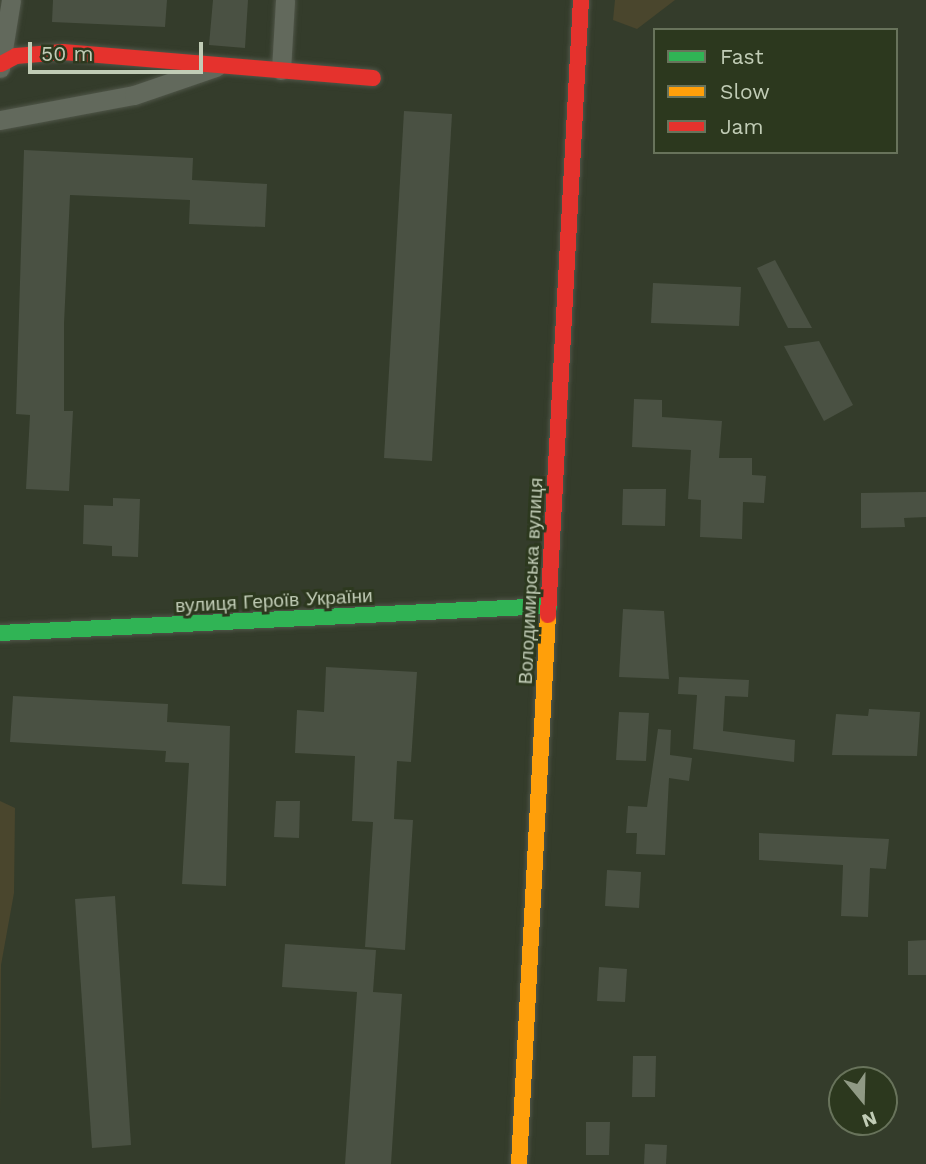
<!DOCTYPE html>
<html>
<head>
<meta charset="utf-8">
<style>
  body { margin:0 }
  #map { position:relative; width:926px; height:1164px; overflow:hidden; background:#343c2b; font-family:"Work Sans",sans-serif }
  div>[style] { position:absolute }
  .green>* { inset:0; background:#4a462d }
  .building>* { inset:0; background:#4a5143 }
  .roads { filter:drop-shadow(0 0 2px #505649) drop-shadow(0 0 2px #505649) }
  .street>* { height:19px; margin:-9.5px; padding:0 9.5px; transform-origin:9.5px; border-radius:9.5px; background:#62695c }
  .fast>* { height:16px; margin:-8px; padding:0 8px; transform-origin:8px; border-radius:8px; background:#30b455 }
  .slow>* { height:16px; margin:-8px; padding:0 8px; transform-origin:8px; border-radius:8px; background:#ff9f0a }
  .jam>* { height:16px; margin:-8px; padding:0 8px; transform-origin:8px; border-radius:8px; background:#e5322d }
  span { translate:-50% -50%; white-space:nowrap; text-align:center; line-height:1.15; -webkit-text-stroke:6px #2c381e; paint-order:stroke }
  .street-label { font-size:19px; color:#c1ccb6 }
  .legend { position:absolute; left:653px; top:28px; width:245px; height:126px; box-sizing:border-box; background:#2c381e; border:2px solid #68735b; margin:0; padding:9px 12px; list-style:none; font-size:21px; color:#c1ccb6 }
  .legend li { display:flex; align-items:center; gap:14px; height:35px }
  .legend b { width:35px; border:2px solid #68735b }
  .north { position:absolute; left:828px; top:1066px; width:70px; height:70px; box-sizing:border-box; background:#2c381e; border:2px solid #68735b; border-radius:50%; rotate:161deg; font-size:19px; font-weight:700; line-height:28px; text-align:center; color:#c1ccb6 }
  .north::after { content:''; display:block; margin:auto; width:24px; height:32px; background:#909a85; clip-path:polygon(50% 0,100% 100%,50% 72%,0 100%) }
  .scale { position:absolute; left:28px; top:42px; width:175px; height:32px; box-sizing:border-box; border:4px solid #c1ccb6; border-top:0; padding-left:9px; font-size:21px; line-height:24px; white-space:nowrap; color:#c1ccb6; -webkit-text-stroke:5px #2c381e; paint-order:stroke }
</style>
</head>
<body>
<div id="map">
  <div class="green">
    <div style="clip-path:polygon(615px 0,675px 0,637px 29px,613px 20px)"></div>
    <div style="clip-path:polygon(0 801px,15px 808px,14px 893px,1px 965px,0 1119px)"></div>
  </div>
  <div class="building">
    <div style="clip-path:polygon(53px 0,167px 0,165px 27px,52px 22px)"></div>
    <div style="clip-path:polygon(213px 0,248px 0,245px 48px,209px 45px)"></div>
    <div style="clip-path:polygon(404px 111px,452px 114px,432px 461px,384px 458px)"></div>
    <div style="clip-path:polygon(24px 150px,193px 158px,192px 180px,267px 184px,265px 227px,189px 224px,190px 200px,70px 195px,64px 324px,64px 411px,73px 411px,69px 491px,26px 489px,30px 415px,16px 414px)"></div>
    <div style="clip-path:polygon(775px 260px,812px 328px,788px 328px,757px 268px)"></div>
    <div style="clip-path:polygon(653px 283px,741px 287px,739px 326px,651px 323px)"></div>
    <div style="clip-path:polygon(819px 341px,853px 405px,824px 421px,784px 346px)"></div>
    <div style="clip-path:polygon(634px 399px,662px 400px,662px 417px,722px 421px,719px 458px,752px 458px,752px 475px,766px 476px,764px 503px,743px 502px,742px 539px,700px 537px,701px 500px,688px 499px,691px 450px,632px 447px)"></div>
    <div style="clip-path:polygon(623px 489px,666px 489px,665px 526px,622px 525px)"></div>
    <div style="clip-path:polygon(926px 492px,926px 517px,904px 518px,905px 527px,861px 528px,861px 493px)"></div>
    <div style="clip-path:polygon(113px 498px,140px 499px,138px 557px,112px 556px,112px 546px,83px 544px,84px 505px,113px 506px)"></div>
    <div style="clip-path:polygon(623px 609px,664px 611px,669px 679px,619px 677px)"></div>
    <div style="clip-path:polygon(326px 667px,417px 672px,411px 762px,397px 761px,394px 819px,413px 820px,405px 950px,365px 947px,373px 822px,352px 821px,355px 756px,295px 753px,297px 710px,324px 712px)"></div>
    <div style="clip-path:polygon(679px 677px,749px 680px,748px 697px,725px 696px,723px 731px,795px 740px,794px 762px,693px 749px,697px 695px,678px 694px)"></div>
    <div style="clip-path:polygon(13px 696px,168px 704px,167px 722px,230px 726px,226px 886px,182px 884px,189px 763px,165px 762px,166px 751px,10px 742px)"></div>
    <div style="clip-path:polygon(869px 709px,920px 712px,917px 756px,832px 755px,836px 714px,868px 716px)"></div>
    <div style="clip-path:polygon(619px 712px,649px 713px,646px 761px,616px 760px)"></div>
    <div style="clip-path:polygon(658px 729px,671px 730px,670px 755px,692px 758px,689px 781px,669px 778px,665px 855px,636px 854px,637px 833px,626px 833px,628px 806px,647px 807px)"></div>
    <div style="clip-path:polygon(276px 801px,300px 801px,299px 838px,274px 837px)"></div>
    <div style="clip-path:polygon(759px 833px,889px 839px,886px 869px,870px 868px,868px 917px,841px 916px,843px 865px,759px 860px)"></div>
    <div style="clip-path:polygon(607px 870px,641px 872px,639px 908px,605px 906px)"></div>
    <div style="clip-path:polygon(115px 896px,131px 1145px,92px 1148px,75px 899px)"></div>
    <div style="clip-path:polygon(926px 940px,926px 975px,908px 975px,908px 941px)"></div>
    <div style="clip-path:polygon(285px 944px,376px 950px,373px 992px,402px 994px,391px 1164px,345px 1164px,357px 992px,282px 987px)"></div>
    <div style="clip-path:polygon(599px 967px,627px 969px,625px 1002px,597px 1001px)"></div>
    <div style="clip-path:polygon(633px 1056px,656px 1056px,655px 1097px,632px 1097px)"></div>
    <div style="clip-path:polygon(586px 1122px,610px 1122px,609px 1155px,586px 1155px)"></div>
    <div style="clip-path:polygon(645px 1144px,667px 1145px,666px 1164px,644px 1164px)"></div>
  </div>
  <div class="roads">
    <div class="street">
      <div style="left:0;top:68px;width:69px;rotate:-80.8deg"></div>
      <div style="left:281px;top:70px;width:70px;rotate:-86.7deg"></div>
      <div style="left:0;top:120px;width:136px;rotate:-10.6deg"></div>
      <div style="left:134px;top:95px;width:87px;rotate:-18.9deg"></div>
    </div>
    <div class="fast">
      <div style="left:0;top:633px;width:550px;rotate:-2.82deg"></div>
    </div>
    <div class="slow">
      <div style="left:519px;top:1164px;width:550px;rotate:-86.98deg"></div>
    </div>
    <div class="jam">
      <div style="left:1px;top:64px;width:17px;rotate:-28deg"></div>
      <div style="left:16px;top:56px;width:47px;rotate:-4.9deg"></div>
      <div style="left:63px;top:52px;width:311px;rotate:4.8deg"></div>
      <div style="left:548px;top:615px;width:616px;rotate:-86.93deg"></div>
    </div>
  </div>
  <div class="street-label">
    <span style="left:531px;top:581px;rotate:-87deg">Володимирська вулиця</span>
    <span style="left:274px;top:601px;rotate:-3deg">вулиця Героїв України</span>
  </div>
  <ul class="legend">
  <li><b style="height:9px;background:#30b455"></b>Fast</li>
  <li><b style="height:9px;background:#ff9f0a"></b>Slow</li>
  <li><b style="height:9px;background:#e5322d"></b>Jam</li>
  </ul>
  <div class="north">N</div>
  <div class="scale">50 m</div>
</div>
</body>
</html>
